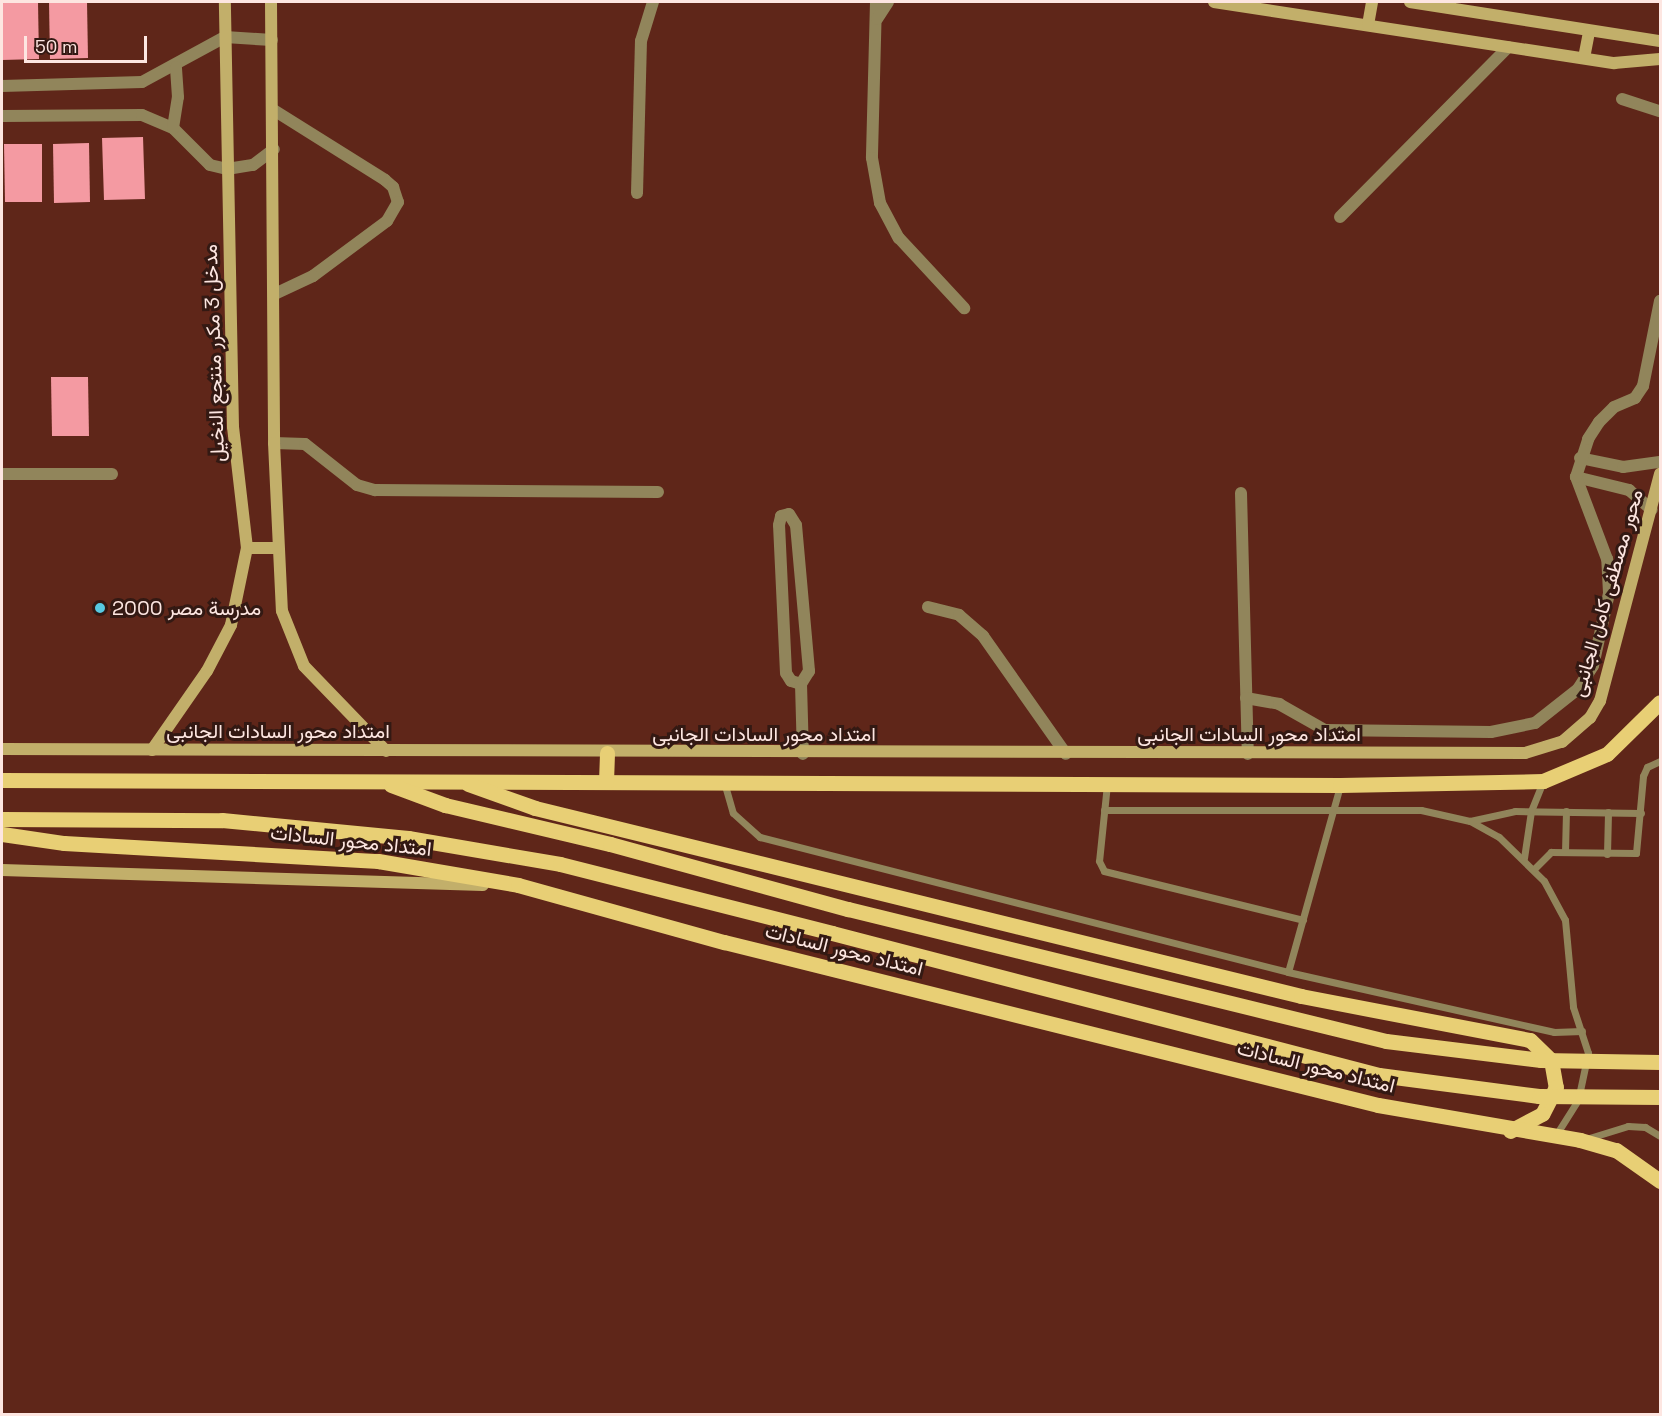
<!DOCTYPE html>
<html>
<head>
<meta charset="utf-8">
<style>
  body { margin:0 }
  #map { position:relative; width:1662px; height:1416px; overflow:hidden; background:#5f2619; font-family:"Space Grotesk",Vazirmatn,sans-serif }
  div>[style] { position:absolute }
  .building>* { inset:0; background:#f49aa2 }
  .lane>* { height:7px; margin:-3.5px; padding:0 3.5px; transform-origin:3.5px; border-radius:3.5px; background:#91855b }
  .street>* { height:12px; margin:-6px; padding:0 6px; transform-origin:6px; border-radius:6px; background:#91855b }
  .secondary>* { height:12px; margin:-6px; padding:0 6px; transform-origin:6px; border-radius:6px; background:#c2af6a }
  .primary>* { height:15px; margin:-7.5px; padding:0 7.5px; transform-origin:7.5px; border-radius:7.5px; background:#e8cf75 }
  .primary-bridge>* { height:15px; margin:-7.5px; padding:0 7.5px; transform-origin:7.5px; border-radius:7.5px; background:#e8cf75 }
  .dots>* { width:16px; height:16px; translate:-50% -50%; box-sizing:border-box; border:3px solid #331913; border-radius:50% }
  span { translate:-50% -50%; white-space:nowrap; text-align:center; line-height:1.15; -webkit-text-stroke:6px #331913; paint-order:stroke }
  .street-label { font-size:20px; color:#fde6e1 }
  .poi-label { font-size:20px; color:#fde6e1 }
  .left { translate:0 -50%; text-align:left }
  .frame { position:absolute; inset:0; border:3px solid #fde6e1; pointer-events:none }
  .scale { position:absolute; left:24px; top:36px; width:123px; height:27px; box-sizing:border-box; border:3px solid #fde6e1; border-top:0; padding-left:8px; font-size:18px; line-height:21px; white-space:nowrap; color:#fde6e1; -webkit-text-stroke:4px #331913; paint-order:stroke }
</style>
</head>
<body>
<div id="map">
  <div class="building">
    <div style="clip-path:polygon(2px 2px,38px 2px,39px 59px,2px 60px)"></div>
    <div style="clip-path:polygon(49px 2px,87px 2px,88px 58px,50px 59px)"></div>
    <div style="clip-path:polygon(143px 137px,145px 199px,104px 200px,102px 138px)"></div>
    <div style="clip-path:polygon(89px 143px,90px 202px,54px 203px,53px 144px)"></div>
    <div style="clip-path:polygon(4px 144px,42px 144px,42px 202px,5px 202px)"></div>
    <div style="clip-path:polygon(51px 377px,88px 377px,89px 436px,52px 436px)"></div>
  </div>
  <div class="lane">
    <div style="left:724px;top:782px;width:32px;rotate:74deg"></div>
    <div style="left:733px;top:813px;width:36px;rotate:42deg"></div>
    <div style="left:760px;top:837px;width:545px;rotate:14.34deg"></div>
    <div style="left:1288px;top:972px;width:273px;rotate:12.7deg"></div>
    <div style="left:1554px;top:1032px;width:28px;rotate:-2deg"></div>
    <div style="left:1107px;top:784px;width:77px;rotate:95.9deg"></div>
    <div style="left:1099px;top:861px;width:11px;rotate:63deg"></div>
    <div style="left:1104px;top:871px;width:205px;rotate:13.8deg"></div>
    <div style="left:1104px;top:810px;width:317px"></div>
    <div style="left:1421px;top:810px;width:50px;rotate:12.7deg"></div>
    <div style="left:1470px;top:821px;width:33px;rotate:29deg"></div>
    <div style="left:1499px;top:837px;width:63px;rotate:44.4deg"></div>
    <div style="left:1544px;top:881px;width:44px;rotate:61.7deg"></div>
    <div style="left:1565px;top:920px;width:87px;rotate:84.7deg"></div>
    <div style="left:1573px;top:1007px;width:48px;rotate:71.9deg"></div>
    <div style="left:1588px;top:1053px;width:48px;rotate:102deg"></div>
    <div style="left:1578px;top:1100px;width:41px;rotate:122.2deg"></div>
    <div style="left:1470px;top:821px;width:46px;rotate:-12.5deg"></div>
    <div style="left:1515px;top:811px;width:126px;rotate:0.9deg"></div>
    <div style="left:1565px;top:852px;width:41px;rotate:-88.6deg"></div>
    <div style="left:1607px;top:854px;width:42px;rotate:-88.6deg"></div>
    <div style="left:1524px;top:858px;width:48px;rotate:-81.5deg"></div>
    <div style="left:1531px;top:811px;width:32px;rotate:-68deg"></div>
    <div style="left:1534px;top:869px;width:24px;rotate:-45deg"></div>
    <div style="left:1551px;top:852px;width:85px;rotate:0.7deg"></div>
    <div style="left:1636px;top:853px;width:77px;rotate:-84.8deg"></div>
    <div style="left:1643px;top:776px;width:10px;rotate:-66deg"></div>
    <div style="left:1647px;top:767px;width:14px;rotate:-25deg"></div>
    <div style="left:1288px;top:972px;width:193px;rotate:-74.4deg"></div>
    <div style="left:1586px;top:1139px;width:44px;rotate:-17.2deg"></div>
    <div style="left:1628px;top:1126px;width:17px;rotate:3deg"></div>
    <div style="left:1645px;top:1127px;width:17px;rotate:31deg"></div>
  </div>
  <div class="street">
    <div style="left:876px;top:2px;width:156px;rotate:91.5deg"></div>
    <div style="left:872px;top:158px;width:46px;rotate:79.9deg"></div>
    <div style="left:880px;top:203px;width:40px;rotate:62deg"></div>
    <div style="left:899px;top:238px;width:96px;rotate:47.1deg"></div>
    <div style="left:877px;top:19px;width:20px;rotate:-57deg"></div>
    <div style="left:2px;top:86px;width:140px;rotate:-1.6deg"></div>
    <div style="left:142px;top:82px;width:94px;rotate:-28.5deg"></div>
    <div style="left:225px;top:37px;width:47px;rotate:3.7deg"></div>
    <div style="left:1622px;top:99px;width:40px;rotate:18deg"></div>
    <div style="left:272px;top:109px;width:133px;rotate:32.1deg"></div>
    <div style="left:385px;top:180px;width:11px;rotate:41deg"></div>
    <div style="left:393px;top:187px;width:16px;rotate:72deg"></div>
    <div style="left:398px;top:202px;width:22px;rotate:120deg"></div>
    <div style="left:387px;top:221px;width:92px;rotate:143.4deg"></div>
    <div style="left:313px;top:276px;width:42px;rotate:154.7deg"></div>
    <div style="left:2px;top:116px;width:140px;rotate:-0.4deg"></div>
    <div style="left:142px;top:115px;width:34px;rotate:23deg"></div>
    <div style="left:173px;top:128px;width:52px;rotate:45deg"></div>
    <div style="left:210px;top:165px;width:17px;rotate:13deg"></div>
    <div style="left:227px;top:169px;width:26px;rotate:-9deg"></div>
    <div style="left:253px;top:165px;width:26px;rotate:-37deg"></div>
    <div style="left:173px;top:128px;width:31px;rotate:-81deg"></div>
    <div style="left:178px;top:97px;width:30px;rotate:-94deg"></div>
    <div style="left:637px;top:193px;width:152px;rotate:-88.5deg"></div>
    <div style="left:641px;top:41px;width:41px;rotate:-72.9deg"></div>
    <div style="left:1340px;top:217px;width:239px;rotate:-45.3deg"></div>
    <div style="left:274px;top:443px;width:31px;rotate:2deg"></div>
    <div style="left:305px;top:444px;width:66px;rotate:38.3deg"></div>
    <div style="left:357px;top:485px;width:19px;rotate:16deg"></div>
    <div style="left:375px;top:490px;width:283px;rotate:0.4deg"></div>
    <div style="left:1580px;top:458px;width:44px;rotate:11.8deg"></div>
    <div style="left:1623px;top:467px;width:37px;rotate:-8deg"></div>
    <div style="left:2px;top:474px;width:110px"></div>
    <div style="left:1576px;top:477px;width:55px;rotate:13.8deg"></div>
    <div style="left:1629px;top:490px;width:30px;rotate:41deg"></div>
    <div style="left:1241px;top:493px;width:261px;rotate:88.5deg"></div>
    <div style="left:789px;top:514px;width:13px;rotate:58deg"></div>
    <div style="left:796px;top:525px;width:147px;rotate:84.9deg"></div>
    <div style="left:809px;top:671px;width:15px;rotate:122deg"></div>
    <div style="left:801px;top:684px;width:10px;rotate:-163deg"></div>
    <div style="left:791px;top:681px;width:9px;rotate:-122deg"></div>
    <div style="left:786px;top:673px;width:148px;rotate:-92.7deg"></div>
    <div style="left:779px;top:525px;width:9px;rotate:-77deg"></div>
    <div style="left:781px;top:516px;width:8px;rotate:-14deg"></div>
    <div style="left:928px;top:607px;width:32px;rotate:14deg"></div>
    <div style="left:959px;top:615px;width:32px;rotate:41deg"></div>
    <div style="left:983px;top:636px;width:144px;rotate:54.9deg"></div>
    <div style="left:801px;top:684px;width:70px;rotate:88.4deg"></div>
    <div style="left:1246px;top:698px;width:34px;rotate:10deg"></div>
    <div style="left:1279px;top:704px;width:53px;rotate:29.5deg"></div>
    <div style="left:1325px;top:730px;width:166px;rotate:0.7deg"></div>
    <div style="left:1491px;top:732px;width:45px;rotate:-11.6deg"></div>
    <div style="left:1535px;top:723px;width:55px;rotate:-38.3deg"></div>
    <div style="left:1578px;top:689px;width:27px;rotate:-57deg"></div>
    <div style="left:1593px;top:666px;width:75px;rotate:-77.6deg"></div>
    <div style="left:1609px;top:593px;width:34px;rotate:-93deg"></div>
    <div style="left:1607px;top:559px;width:88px;rotate:-110.7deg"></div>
    <div style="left:1576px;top:477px;width:40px;rotate:-72deg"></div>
    <div style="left:1588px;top:439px;width:20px;rotate:-57deg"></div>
    <div style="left:1599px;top:422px;width:21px;rotate:-45deg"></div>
    <div style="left:1614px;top:407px;width:23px;rotate:-23deg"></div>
    <div style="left:1635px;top:398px;width:14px;rotate:-56deg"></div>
    <div style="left:1643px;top:386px;width:87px;rotate:-78.7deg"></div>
  </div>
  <div class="secondary">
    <div style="left:271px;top:2px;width:441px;rotate:89.6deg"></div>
    <div style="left:274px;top:443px;width:168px;rotate:87.3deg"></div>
    <div style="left:282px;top:611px;width:59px;rotate:68.2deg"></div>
    <div style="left:304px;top:666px;width:118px;rotate:46deg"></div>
    <div style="left:1214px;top:2px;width:405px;rotate:8.7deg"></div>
    <div style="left:1614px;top:63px;width:46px;rotate:-5deg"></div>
    <div style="left:1410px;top:2px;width:253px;rotate:8.9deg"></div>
    <div style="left:1368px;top:25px;width:23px;rotate:-80deg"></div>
    <div style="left:1584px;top:58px;width:26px;rotate:-79deg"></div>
    <div style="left:247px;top:548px;width:30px"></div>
    <div style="left:2px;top:749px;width:1523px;rotate:0.15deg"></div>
    <div style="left:1525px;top:753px;width:39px;rotate:-17deg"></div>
    <div style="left:1562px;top:742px;width:37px;rotate:-41deg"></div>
    <div style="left:1590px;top:718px;width:20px;rotate:-60deg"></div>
    <div style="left:1600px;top:701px;width:235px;rotate:-75.2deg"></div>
    <div style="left:152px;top:750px;width:96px;rotate:-55.2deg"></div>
    <div style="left:207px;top:671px;width:52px;rotate:-62.4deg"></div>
    <div style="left:231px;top:625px;width:79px;rotate:-78.3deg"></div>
    <div style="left:247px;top:548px;width:122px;rotate:-96.6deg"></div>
    <div style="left:233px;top:427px;width:425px;rotate:-91.1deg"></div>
    <div style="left:2px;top:870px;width:481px;rotate:1.8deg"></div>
  </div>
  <div class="primary">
    <div style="left:2px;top:780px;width:1338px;rotate:0.21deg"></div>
    <div style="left:1340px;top:785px;width:203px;rotate:-1.1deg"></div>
    <div style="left:1543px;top:781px;width:69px;rotate:-22.9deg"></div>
    <div style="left:1607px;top:754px;width:74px;rotate:-44.5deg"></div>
    <div style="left:606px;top:782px;width:29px;rotate:-88deg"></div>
    <div style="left:468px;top:784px;width:71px;rotate:19.7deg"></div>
    <div style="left:535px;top:808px;width:789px;rotate:13.79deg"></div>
    <div style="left:1301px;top:996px;width:233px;rotate:10.9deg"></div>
    <div style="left:1530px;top:1040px;width:29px;rotate:44deg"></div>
    <div style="left:1551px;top:1060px;width:27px;rotate:80deg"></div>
    <div style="left:1556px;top:1087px;width:30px;rotate:117deg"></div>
    <div style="left:1542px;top:1114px;width:36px;rotate:152deg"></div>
    <div style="left:391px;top:785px;width:58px;rotate:20.3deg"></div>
    <div style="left:445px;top:805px;width:170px;rotate:13.3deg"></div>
    <div style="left:610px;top:844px;width:247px;rotate:15.3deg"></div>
    <div style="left:2px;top:819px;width:220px;rotate:0.3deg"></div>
    <div style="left:222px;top:820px;width:187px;rotate:5.5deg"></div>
    <div style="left:408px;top:838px;width:154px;rotate:9.7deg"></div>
    <div style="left:560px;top:864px;width:281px;rotate:14.2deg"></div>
    <div style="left:2px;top:834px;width:63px;rotate:8.3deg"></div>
    <div style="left:64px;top:843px;width:315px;rotate:3.3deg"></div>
    <div style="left:378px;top:861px;width:142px;rotate:9.7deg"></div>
    <div style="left:518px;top:885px;width:214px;rotate:15.5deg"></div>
    <div style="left:724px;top:942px;width:674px;rotate:14deg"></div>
    <div style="left:1378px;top:1105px;width:205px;rotate:9.8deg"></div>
    <div style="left:1580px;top:1140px;width:37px;rotate:16deg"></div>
    <div style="left:1616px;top:1150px;width:54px;rotate:35.2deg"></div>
  </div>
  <div class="primary-bridge">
    <div style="left:848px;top:909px;width:554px;rotate:13.79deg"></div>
    <div style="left:1386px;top:1041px;width:156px;rotate:7deg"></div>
    <div style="left:1541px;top:1060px;width:119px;rotate:1deg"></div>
    <div style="left:832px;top:933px;width:565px;rotate:14.55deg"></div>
    <div style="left:1379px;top:1075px;width:161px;rotate:7.5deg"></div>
    <div style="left:1539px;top:1096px;width:121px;rotate:0.5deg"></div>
  </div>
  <div class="dots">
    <div style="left:100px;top:608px;background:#57c9e2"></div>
  </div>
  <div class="street-label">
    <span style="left:214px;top:353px;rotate:-92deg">مدخل 3 مكرر منتجع النخيل</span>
    <span style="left:1607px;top:593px;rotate:-74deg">محور مصطفى كامل الجانبى</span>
    <span style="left:278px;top:731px">امتداد محور السادات الجانبى</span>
    <span style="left:764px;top:734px">امتداد محور السادات الجانبى</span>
    <span style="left:1249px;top:734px">امتداد محور السادات الجانبى</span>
    <span style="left:351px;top:841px;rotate:6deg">امتداد محور السادات</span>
    <span style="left:844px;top:950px;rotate:14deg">امتداد محور السادات</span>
    <span style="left:1316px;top:1067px;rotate:14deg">امتداد محور السادات</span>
  </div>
  <div class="poi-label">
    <span class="left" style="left:112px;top:608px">مدرسة مصر 2000</span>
  </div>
  <div class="frame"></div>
  <div class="scale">50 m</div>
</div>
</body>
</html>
